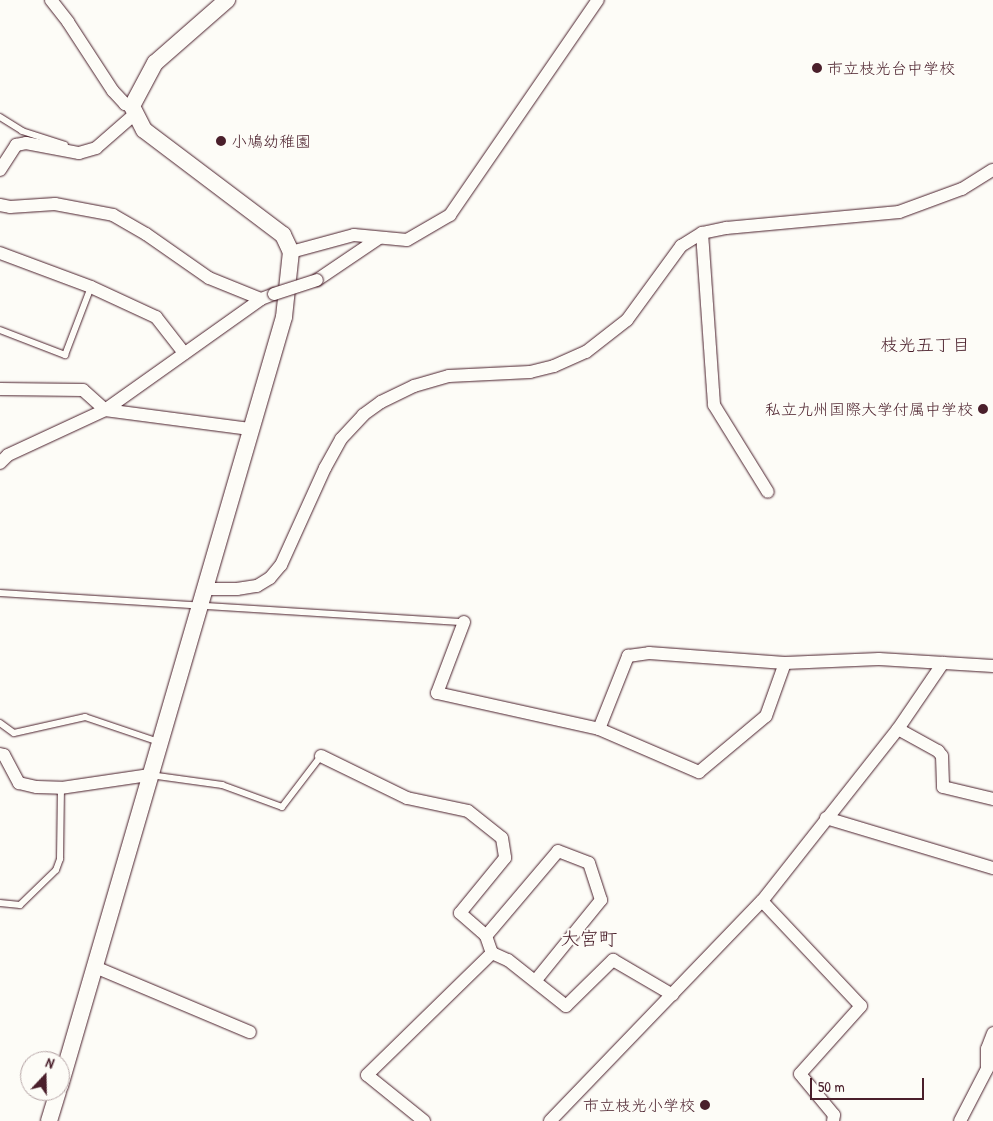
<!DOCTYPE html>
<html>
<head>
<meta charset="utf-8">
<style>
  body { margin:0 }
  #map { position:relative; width:993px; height:1121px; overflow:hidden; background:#fdfcf7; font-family:"Patrick Hand","Klee One",sans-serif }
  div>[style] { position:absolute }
  .roads { filter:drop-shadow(0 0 1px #4a1f2b) drop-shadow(0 0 1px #4a1f2b) }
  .service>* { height:6px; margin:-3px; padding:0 3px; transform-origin:3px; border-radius:3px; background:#fdfcf7 }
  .minor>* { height:12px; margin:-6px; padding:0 6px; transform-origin:6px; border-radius:6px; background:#fdfcf7 }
  .tertiary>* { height:16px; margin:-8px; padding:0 8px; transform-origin:8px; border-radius:8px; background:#fdfcf7 }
  .bridges { filter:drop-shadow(0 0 1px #4a1f2b) drop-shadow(0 0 1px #4a1f2b) }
  .minor-bridge>* { height:12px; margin:-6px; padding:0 6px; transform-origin:6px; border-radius:6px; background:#fdfcf7 }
  .dots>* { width:14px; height:14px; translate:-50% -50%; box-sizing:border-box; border:2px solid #fdfcf7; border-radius:50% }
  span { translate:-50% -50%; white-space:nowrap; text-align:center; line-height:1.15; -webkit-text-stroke:4px #fdfcf7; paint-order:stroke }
  .poi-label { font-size:16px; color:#4a1f2b }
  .left { translate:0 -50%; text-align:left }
  .right { translate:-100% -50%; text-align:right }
  .neighbourhood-label { font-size:18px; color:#4a1f2b }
  .quarter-label { font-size:19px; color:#4a1f2b }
  .north { position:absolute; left:20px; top:1051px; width:50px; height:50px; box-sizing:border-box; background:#fdfcf7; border:1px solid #b5a4a5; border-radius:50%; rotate:21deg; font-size:14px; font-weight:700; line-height:20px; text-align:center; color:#4a1f2b }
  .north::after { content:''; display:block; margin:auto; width:18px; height:22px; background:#4a1f2b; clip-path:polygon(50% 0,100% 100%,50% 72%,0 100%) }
  .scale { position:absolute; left:810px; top:1078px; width:114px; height:22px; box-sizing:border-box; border:2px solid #4a1f2b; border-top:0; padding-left:6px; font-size:15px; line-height:18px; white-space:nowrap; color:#4a1f2b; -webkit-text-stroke:4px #fdfcf7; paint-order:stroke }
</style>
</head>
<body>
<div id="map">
  <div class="roads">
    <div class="service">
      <div style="left:0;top:117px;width:26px;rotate:32deg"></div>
      <div style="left:22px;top:131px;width:45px;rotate:18deg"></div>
      <div style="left:0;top:330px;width:70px;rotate:21deg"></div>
      <div style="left:65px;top:355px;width:73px;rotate:-69.1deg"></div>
      <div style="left:0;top:593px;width:465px;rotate:3.6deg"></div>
      <div style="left:0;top:723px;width:17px;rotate:36deg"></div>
      <div style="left:14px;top:733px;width:73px;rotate:-12.7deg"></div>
      <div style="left:85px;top:717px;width:78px;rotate:18.7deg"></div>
      <div style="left:150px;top:775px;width:73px;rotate:7.9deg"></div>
      <div style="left:222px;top:785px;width:64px;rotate:20.1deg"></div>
      <div style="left:282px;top:807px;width:64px;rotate:-52.6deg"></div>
      <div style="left:0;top:903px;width:20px;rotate:6deg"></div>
      <div style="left:20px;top:905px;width:50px;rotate:-44.2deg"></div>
      <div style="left:56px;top:870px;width:12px;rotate:-70deg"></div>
      <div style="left:60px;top:859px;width:71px;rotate:-89.2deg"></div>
    </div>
    <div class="minor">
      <div style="left:51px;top:0;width:28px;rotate:52deg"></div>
      <div style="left:68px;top:22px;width:82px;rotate:56.9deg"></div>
      <div style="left:113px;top:91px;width:18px;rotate:47deg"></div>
      <div style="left:125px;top:104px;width:7px;rotate:16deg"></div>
      <div style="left:0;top:170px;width:30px;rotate:-57deg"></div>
      <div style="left:16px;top:145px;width:10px;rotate:-11deg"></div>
      <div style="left:26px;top:143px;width:54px;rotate:10.7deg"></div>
      <div style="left:79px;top:153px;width:18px;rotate:-16deg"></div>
      <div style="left:96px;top:148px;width:52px;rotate:-41.1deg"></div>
      <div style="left:0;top:205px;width:10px;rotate:11deg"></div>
      <div style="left:10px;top:207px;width:45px;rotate:-3.8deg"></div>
      <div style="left:55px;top:204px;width:59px;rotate:10.7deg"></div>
      <div style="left:113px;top:215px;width:38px;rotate:30deg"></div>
      <div style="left:146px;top:234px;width:77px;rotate:34.9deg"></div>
      <div style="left:209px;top:278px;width:56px;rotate:22deg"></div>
      <div style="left:702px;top:233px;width:172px;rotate:86deg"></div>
      <div style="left:714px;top:405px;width:102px;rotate:58.2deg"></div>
      <div style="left:291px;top:252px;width:65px;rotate:-15.1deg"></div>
      <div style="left:354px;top:235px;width:53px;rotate:5.4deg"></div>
      <div style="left:407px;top:240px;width:50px;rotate:-30.2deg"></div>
      <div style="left:450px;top:215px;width:261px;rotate:-55.5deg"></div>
      <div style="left:0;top:253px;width:97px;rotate:20.5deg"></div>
      <div style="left:91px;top:287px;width:72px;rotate:24.8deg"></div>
      <div style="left:156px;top:317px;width:46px;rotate:52.1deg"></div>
      <div style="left:317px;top:280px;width:75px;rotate:-34.1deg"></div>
      <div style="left:0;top:389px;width:83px;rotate:0.7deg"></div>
      <div style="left:83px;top:390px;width:30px;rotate:42deg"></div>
      <div style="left:105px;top:410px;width:146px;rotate:7.5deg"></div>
      <div style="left:0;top:463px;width:11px;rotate:-45deg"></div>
      <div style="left:8px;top:455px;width:107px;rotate:-24.9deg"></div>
      <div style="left:105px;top:410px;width:191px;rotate:-35.4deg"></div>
      <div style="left:261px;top:299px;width:14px;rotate:-21deg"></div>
      <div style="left:204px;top:589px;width:33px"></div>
      <div style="left:237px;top:589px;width:20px;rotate:-9deg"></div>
      <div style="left:257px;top:586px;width:15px;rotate:-32deg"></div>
      <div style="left:270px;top:578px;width:17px;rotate:-50deg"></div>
      <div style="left:281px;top:565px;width:107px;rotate:-65.6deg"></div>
      <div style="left:325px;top:468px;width:33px;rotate:-61deg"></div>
      <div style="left:341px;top:439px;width:33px;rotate:-47deg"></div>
      <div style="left:363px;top:415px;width:22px;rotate:-36deg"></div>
      <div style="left:381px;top:402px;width:37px;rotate:-26deg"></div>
      <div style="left:414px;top:386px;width:36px;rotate:-16deg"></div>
      <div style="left:449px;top:376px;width:81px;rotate:-2.8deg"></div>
      <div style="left:530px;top:372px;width:25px;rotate:-14deg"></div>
      <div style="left:554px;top:366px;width:35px;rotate:-24deg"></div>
      <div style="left:586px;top:352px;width:52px;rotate:-38deg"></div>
      <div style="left:627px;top:320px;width:92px;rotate:-53.9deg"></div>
      <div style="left:681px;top:246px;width:25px;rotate:-32deg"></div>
      <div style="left:702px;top:233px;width:25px;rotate:-12deg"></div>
      <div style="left:726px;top:228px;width:174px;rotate:-5.3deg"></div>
      <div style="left:899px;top:212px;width:67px;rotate:-20.1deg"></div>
      <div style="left:962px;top:189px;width:36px;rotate:-32deg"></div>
      <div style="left:464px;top:622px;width:76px;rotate:110.8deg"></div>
      <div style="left:437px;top:693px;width:166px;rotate:12.5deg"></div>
      <div style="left:599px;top:729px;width:109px;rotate:23.3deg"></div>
      <div style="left:699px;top:772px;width:87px;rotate:-39.9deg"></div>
      <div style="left:766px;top:716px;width:56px;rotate:-70.3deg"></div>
      <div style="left:599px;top:729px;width:79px;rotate:-68.3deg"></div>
      <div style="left:628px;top:656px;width:21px;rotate:-8deg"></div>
      <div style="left:649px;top:653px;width:136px;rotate:4.2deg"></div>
      <div style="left:785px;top:663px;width:94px;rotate:-2.4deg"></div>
      <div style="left:879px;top:659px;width:114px;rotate:3.5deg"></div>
      <div style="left:898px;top:729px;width:46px;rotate:28.8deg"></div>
      <div style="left:938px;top:751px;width:6px;rotate:51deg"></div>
      <div style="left:942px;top:756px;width:31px;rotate:88deg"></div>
      <div style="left:943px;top:787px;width:51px;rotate:13.5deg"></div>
      <div style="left:0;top:754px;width:4px;rotate:14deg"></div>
      <div style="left:4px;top:755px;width:32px;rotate:62deg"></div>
      <div style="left:19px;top:783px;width:18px;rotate:13deg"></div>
      <div style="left:37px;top:787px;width:24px;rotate:2deg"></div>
      <div style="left:61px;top:788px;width:89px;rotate:-8.4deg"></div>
      <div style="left:321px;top:756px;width:96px;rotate:26deg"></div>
      <div style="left:407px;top:798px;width:62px;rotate:12deg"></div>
      <div style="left:468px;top:811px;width:43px;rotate:38.5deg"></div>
      <div style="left:502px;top:838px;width:20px;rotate:81deg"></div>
      <div style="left:505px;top:858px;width:71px;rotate:129.3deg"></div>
      <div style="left:460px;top:913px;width:35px;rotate:41deg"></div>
      <div style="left:486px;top:936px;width:18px;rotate:71deg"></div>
      <div style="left:492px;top:953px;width:17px;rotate:24deg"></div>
      <div style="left:508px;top:960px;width:74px;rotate:38.4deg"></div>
      <div style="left:566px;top:1006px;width:66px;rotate:-44.4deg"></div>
      <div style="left:613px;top:960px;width:69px;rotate:30.3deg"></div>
      <div style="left:826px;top:818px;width:174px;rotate:16.7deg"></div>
      <div style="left:762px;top:901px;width:144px;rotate:46.7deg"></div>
      <div style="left:861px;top:1006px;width:91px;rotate:131.9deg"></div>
      <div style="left:800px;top:1074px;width:53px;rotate:50.3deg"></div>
      <div style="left:834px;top:1115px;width:6px;rotate:99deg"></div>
      <div style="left:486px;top:936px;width:111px;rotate:-49.7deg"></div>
      <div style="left:558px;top:851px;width:33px;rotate:21deg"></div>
      <div style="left:589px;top:863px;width:39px;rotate:72deg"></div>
      <div style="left:601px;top:900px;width:103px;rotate:129.1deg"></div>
      <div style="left:95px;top:967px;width:168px;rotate:22.8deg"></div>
      <div style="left:424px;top:1121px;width:73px;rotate:-141.1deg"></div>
      <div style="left:367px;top:1075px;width:175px;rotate:-44.3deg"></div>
      <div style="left:550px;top:1121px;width:306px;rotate:-46.1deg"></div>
      <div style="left:762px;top:901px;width:219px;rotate:-51.7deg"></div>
      <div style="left:898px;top:729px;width:80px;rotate:-55.7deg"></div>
      <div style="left:960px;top:1121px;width:59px;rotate:-62.6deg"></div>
      <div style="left:987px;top:1069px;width:20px;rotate:-90deg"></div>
      <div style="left:987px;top:1049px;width:17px;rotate:-69deg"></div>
    </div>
    <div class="tertiary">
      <div style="left:60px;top:1086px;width:801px;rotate:-73.76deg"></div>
      <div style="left:284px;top:317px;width:65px;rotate:-83.9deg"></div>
      <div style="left:291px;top:252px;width:19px;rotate:-115deg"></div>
      <div style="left:283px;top:235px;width:174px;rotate:-142.9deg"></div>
      <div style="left:144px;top:130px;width:27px;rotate:-117deg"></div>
      <div style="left:132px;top:106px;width:49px;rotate:-61.9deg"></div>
      <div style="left:155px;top:63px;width:96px;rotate:-41.2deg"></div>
      <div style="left:49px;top:1121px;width:31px;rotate:-73deg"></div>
    </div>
  </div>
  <div class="bridges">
    <div class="minor-bridge">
      <div style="left:274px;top:294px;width:45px;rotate:-18deg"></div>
    </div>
  </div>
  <div class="dots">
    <div style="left:817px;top:68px;background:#4a1f2b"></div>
    <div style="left:221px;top:141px;background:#4a1f2b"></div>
    <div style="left:983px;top:409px;background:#4a1f2b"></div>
    <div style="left:705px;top:1105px;background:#4a1f2b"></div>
  </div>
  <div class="poi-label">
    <span class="left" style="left:827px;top:68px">市立枝光台中学校</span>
    <span class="left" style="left:231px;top:141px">小鳩幼稚園</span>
    <span class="right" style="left:973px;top:409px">私立九州国際大学付属中学校</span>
    <span class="right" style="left:695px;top:1105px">市立枝光小学校</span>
  </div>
  <div class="neighbourhood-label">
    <span style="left:925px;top:345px">枝光五丁目</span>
  </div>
  <div class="quarter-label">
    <span style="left:589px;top:939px">大宮町</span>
  </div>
  <div class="north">N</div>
  <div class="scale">50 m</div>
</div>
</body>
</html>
